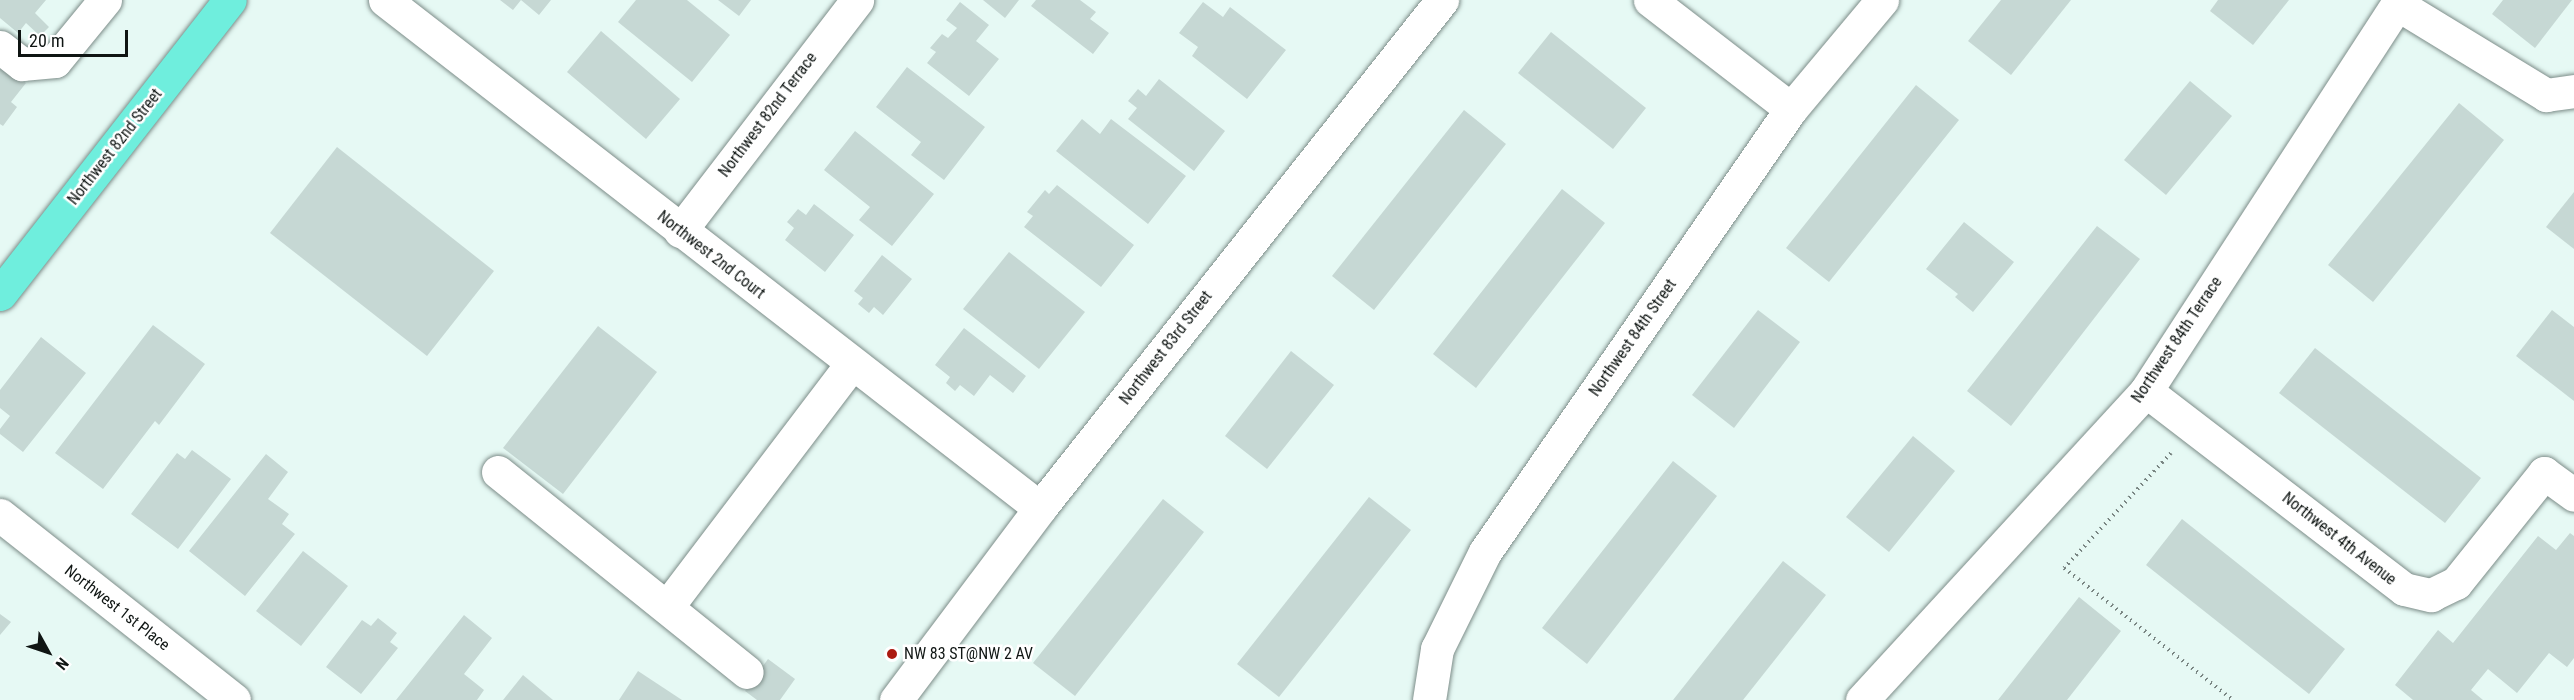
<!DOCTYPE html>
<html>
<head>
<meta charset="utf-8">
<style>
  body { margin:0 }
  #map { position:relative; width:2574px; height:700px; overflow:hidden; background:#e6f9f4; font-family:"Roboto Condensed",sans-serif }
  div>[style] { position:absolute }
  .building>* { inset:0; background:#c6d8d4 }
  .path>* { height:4px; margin-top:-2px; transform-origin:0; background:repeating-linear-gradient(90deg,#798582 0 1.5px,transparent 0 6px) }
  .roads { filter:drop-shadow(0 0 2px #7d8d89) drop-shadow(0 0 2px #7d8d89) }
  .minor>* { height:33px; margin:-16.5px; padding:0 16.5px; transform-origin:16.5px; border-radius:16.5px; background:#fff }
  .major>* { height:33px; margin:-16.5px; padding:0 16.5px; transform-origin:16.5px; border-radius:16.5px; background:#6feedd }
  .dots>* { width:16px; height:16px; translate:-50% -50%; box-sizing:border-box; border:3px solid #fff; border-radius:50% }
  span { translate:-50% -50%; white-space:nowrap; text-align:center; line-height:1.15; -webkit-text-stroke:5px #fff; paint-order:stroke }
  .street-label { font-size:16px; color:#0f1513 }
  .poi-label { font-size:16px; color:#0f1513 }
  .left { translate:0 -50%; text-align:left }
  .north { position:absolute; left:18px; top:622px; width:60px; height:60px; -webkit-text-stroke:4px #fff; paint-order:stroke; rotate:130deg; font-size:16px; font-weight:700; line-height:24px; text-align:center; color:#0f1513 }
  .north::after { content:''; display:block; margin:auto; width:21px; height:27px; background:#0f1513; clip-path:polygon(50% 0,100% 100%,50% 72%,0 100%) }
  .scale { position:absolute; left:18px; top:30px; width:110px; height:27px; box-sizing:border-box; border:3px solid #0f1513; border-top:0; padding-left:8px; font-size:18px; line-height:21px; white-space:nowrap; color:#0f1513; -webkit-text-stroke:4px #fff; paint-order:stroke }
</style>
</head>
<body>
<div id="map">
  <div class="building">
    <div style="clip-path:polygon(0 0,46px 0,35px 13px,49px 27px,40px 36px,26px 23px,18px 33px,0 18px)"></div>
    <div style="clip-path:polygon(500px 0,551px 0,539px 15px,521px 0,513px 10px)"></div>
    <div style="clip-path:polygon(636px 0,687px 0,730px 35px,692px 82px,618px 22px)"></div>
    <div style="clip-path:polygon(718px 0,751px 0,739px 16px)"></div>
    <div style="clip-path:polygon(983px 0,1019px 0,1005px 18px)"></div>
    <div style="clip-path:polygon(1036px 0,1080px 0,1096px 12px,1090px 19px,1109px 33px,1093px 54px,1031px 6px)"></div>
    <div style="clip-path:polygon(2001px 0,2071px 0,2011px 75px,1968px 41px)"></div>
    <div style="clip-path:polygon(2218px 0,2289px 0,2253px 45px,2210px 11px)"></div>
    <div style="clip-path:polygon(2503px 0,2572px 0,2535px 48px,2492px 14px)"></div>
    <div style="clip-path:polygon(960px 2px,989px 25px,976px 41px,999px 59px,969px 96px,927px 63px,936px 52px,930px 48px,942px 34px,948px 38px,957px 28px,946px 20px)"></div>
    <div style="clip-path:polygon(1203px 2px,1223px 17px,1230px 7px,1286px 50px,1247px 99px,1192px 56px,1198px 47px,1179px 33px)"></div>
    <div style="clip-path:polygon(601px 31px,680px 99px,646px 139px,567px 72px)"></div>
    <div style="clip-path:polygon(1551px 32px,1646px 108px,1613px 149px,1518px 73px)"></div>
    <div style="clip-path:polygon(0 63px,26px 83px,11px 102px,17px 107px,3px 126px,0 124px)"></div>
    <div style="clip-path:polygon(907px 67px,985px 127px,944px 180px,911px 155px,921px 142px,876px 107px)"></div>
    <div style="clip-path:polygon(1159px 79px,1225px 131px,1194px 171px,1128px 119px,1137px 108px,1128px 101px,1138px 89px,1146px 96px)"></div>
    <div style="clip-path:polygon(2190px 81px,2232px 116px,2166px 195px,2124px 160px)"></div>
    <div style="clip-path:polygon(1916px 85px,1959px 120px,1829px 282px,1786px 248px)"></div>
    <div style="clip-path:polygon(2459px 103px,2504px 140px,2373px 302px,2328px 265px)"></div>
    <div style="clip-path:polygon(1464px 110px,1506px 144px,1374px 310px,1332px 276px)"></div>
    <div style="clip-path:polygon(1082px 119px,1100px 134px,1111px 119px,1186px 176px,1148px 224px,1056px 151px)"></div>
    <div style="clip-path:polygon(855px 131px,934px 194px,892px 246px,859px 220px,870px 207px,824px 170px)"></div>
    <div style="clip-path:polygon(337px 147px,494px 271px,427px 356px,270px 233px)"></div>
    <div style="clip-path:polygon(1057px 185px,1134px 245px,1101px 287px,1024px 227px,1033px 216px,1027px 212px,1045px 190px,1049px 194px)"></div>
    <div style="clip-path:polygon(1562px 189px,1605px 223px,1476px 388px,1433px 354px)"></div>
    <div style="clip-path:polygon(2574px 192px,2574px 249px,2546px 227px)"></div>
    <div style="clip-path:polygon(814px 204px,854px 235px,825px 272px,785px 240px,794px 228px,787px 222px,798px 209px,806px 215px)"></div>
    <div style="clip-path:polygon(1964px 222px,2014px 262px,1973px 312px,1955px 297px,1958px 294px,1926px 269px)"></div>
    <div style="clip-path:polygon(2097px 226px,2140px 259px,2011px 426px,1967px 391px)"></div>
    <div style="clip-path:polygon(1009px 252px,1085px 312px,1039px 369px,963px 309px)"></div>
    <div style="clip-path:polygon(882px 255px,912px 279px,883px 315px,874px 307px,869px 313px,858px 304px,863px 298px,854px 291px)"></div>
    <div style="clip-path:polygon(1758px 310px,1800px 342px,1734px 428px,1692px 395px)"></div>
    <div style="clip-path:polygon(2552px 310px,2574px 327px,2574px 401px,2516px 356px)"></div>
    <div style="clip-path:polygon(153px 325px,205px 364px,159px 425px,155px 421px,103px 489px,55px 453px)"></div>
    <div style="clip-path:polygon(598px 326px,657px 372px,563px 494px,503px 448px)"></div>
    <div style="clip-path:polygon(964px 328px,1026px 376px,1013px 393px,990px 375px,974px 396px,960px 385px,955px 391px,946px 383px,950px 377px,935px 365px)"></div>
    <div style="clip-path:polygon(41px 337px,86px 373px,23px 452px,0 434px,0 429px,10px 416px,0 408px,0 390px)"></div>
    <div style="clip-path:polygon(2315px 348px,2481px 478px,2445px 523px,2279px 393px)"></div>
    <div style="clip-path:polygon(1291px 351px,1334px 385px,1267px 469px,1225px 436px)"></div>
    <div style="clip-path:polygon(1913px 436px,1955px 471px,1889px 552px,1846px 517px)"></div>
    <div style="clip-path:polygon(192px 450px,231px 479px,178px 549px,131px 514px,177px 453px,185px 459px)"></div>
    <div style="clip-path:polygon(266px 454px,288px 472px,268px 499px,289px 514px,282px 524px,295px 534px,245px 596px,189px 551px)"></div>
    <div style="clip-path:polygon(1673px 461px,1717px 496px,1587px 664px,1542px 628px)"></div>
    <div style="clip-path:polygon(1369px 497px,1411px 530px,1279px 697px,1237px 664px)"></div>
    <div style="clip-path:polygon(1163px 499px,1204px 532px,1075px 696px,1033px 663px)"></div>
    <div style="clip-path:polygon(2182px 519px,2345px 649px,2309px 694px,2146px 565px)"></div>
    <div style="clip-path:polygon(2570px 533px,2574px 536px,2574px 658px,2567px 667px,2549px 653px,2517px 693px,2488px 669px,2471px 690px,2483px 700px,2413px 700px,2395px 685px,2438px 630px,2453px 643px,2538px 536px,2556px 550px)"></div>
    <div style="clip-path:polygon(303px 551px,348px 586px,301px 646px,256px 611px)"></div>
    <div style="clip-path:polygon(1783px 561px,1826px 595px,1743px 700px,1673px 700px)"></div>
    <div style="clip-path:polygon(2079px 597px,2121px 631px,2067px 700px,1998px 700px)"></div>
    <div style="clip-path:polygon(0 614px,11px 622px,0 635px)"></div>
    <div style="clip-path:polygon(464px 615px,492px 638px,464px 674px,484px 690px,477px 700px,396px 700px)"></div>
    <div style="clip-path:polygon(378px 618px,397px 633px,390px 642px,398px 648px,361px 694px,326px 667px,362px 620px,371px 626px)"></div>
    <div style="clip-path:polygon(768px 659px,795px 679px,780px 700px,757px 700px,745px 691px)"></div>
    <div style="clip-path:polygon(638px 671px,682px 700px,619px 700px)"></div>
    <div style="clip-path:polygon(523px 675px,553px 700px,503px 700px)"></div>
  </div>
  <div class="path">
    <div style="left:2171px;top:453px;width:157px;rotate:132.9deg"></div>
    <div style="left:2064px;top:568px;width:214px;rotate:38deg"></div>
  </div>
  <div class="roads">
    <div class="minor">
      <div style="left:385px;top:0;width:829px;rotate:37.8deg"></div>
      <div style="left:1650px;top:0;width:178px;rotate:37.7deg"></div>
      <div style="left:2397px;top:4px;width:175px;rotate:31.4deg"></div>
      <div style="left:2546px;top:95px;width:28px;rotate:-8deg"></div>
      <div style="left:0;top:47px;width:28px;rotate:38deg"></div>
      <div style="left:22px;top:64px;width:33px;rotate:-5deg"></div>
      <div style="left:55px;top:61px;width:79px;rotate:-50.7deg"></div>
      <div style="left:680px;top:231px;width:291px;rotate:-52.5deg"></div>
      <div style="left:2146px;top:391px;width:325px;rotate:37.5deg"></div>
      <div style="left:2404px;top:589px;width:28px;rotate:13deg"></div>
      <div style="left:2431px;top:595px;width:28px;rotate:-26deg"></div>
      <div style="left:2456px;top:583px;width:141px;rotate:-51.3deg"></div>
      <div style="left:2544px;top:473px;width:37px;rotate:36deg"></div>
      <div style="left:498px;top:472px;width:319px;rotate:38.8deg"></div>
      <div style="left:0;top:515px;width:298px;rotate:38.3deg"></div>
      <div style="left:667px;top:607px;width:306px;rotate:-52.8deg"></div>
      <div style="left:896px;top:700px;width:240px;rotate:-53.1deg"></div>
      <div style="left:1040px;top:508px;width:648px;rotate:-51.64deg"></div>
      <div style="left:1429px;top:700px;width:52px;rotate:-81.1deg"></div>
      <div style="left:1437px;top:649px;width:108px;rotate:-63.7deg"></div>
      <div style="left:1485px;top:552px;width:538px;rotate:-55.37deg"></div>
      <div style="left:1791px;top:109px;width:142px;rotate:-50.1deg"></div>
      <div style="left:1862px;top:700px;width:420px;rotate:-47.4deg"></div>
      <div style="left:2146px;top:391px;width:466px;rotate:-57deg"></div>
    </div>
    <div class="major">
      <div style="left:0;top:294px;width:373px;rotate:-52deg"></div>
    </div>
  </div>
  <div class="dots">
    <div style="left:892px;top:654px;background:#ab1a10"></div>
  </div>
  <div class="street-label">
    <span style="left:768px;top:115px;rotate:-53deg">Northwest 82nd Terrace</span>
    <span style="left:115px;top:147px;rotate:-52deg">Northwest 82nd Street</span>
    <span style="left:711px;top:255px;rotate:38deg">Northwest 2nd Court</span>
    <span style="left:1633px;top:338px;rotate:-55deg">Northwest 84th Street</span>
    <span style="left:2177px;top:340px;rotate:-56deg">Northwest 84th Terrace</span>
    <span style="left:1166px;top:348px;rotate:-52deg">Northwest 83rd Street</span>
    <span style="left:2339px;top:539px;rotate:38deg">Northwest 4th Avenue</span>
    <span style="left:117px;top:608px;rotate:38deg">Northwest 1st Place</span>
  </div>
  <div class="poi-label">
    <span class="left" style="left:904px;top:654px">NW 83 ST@NW 2 AV</span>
  </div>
  <div class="north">N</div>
  <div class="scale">20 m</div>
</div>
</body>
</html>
